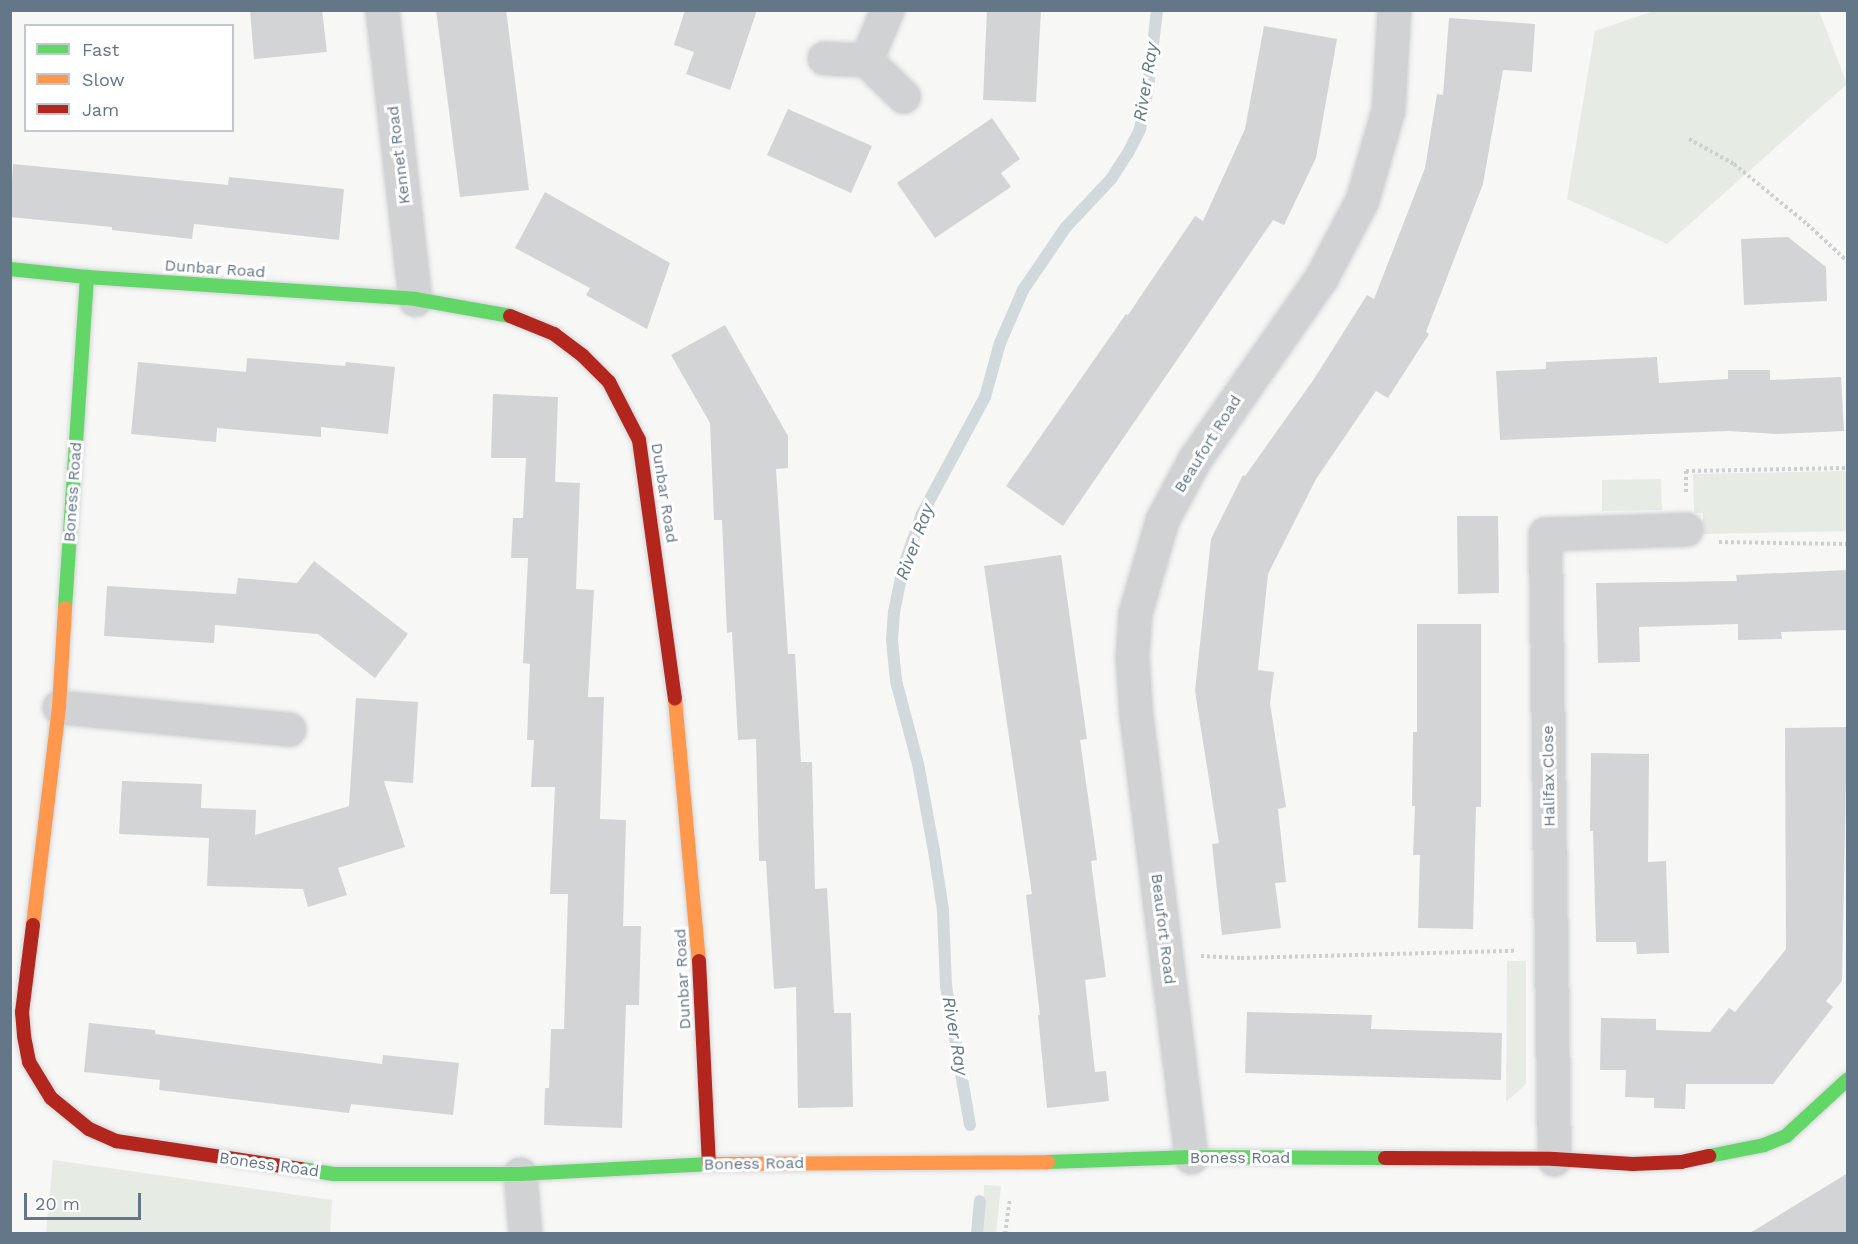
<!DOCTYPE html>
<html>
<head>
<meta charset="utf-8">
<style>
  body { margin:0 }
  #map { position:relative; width:1858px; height:1244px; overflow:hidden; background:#f7f7f6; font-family:"Work Sans",sans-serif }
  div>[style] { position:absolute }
  .green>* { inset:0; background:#e6ebe4 }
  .stream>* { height:12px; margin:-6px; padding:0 6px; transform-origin:6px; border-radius:6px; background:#d1d9dd }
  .building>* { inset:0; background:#d3d4d5 }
  .path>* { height:4px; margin-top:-2px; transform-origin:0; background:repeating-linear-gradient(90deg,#cdcfd0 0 3px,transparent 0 6px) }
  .roads { filter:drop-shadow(0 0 2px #d2d4d6) drop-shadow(0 0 2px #d2d4d6) }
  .street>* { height:33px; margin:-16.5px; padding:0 16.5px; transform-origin:16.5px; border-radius:16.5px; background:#d1d2d3 }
  .fast>* { height:14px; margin:-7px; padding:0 7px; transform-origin:7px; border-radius:7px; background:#63d668 }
  .slow>* { height:14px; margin:-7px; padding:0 7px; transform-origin:7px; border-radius:7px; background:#ff974d }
  .jam>* { height:14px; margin:-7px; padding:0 7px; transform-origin:7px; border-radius:7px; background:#b3261e }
  span { translate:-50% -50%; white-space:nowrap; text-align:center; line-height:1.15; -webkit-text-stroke:6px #fff; paint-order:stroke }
  .street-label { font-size:16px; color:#647789 }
  .water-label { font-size:18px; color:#607985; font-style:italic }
  .frame { position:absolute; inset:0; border:12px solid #647789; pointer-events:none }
  .legend { position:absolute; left:24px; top:24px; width:210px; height:108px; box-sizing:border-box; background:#fff; border:2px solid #c1c9d0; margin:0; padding:8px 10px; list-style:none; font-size:18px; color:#647789 }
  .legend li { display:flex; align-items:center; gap:12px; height:30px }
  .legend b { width:30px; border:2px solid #c1c9d0 }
  .scale { position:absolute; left:24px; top:1193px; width:117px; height:27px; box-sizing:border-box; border:3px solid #647789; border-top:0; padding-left:8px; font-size:18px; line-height:21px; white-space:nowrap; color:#647789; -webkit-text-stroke:4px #fff; paint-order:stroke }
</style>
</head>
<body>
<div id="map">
  <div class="green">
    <div style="clip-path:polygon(1654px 11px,1819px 11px,1847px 84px,1667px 244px,1567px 199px,1595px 31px)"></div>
    <div style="clip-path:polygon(1847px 471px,1847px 531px,1703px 534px,1703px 513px,1694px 513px,1693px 474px)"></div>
    <div style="clip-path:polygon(1661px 479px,1662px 510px,1602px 511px,1602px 480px)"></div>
    <div style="clip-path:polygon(1507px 961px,1526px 961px,1526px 1084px,1506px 1102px)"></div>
    <div style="clip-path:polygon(53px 1160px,332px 1200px,330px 1233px,46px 1233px)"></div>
    <div style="clip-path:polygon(984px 1185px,1001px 1186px,996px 1233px,983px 1233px)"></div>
  </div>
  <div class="stream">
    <div style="left:970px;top:1125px;width:141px;rotate:-99.8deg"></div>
    <div style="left:946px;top:986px;width:76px;rotate:-92.3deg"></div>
    <div style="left:943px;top:910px;width:60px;rotate:-98.7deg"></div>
    <div style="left:934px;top:851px;width:88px;rotate:-100.4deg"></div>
    <div style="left:918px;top:764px;width:86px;rotate:-104.8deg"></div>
    <div style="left:896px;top:681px;width:41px;rotate:-95.6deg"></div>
    <div style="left:892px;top:640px;width:28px;rotate:-86deg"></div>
    <div style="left:894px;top:612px;width:45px;rotate:-78.4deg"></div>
    <div style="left:903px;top:568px;width:57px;rotate:-70.6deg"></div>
    <div style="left:922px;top:514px;width:133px;rotate:-61.7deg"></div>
    <div style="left:985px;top:397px;width:56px;rotate:-74.5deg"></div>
    <div style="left:1000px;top:343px;width:58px;rotate:-66.5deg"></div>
    <div style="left:1023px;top:290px;width:76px;rotate:-55.7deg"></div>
    <div style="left:1066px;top:227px;width:66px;rotate:-46.8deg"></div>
    <div style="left:1111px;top:179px;width:31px;rotate:-57deg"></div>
    <div style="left:1128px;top:153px;width:27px;rotate:-63deg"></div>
    <div style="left:1140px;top:129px;width:42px;rotate:-79deg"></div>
    <div style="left:1148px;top:88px;width:79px;rotate:-83.4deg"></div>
    <div style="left:977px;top:1234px;width:33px;rotate:-85deg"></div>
  </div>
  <div class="building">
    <div style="clip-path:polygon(250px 10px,322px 10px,327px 52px,254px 59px)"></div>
    <div style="clip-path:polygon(436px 10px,506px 10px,529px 190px,460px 197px)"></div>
    <div style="clip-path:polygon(685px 10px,757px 10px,730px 90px,686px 74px,694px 52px,674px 45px)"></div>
    <div style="clip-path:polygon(987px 10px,1041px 10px,1036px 102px,983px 100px)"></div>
    <div style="clip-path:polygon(1449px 18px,1535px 24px,1532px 72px,1503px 70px,1483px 184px,1426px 332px,1429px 334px,1388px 398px,1376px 391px,1316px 479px,1268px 574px,1258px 670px,1274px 672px,1270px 703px,1286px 807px,1278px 809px,1286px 882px,1275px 883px,1281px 928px,1222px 935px,1212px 844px,1219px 843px,1195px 691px,1211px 539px,1243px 475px,1245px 476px,1314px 379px,1367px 295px,1374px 299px,1425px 168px,1437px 94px,1443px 95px)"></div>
    <div style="clip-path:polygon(1264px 26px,1337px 39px,1316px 158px,1284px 225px,1273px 220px,1063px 526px,1006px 486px,1126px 314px,1128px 315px,1195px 216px,1203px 221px,1245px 129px)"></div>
    <div style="clip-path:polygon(788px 109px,872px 146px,851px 193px,767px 155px)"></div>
    <div style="clip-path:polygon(992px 118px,1020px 159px,1001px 173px,1011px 187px,935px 238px,897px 183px)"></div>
    <div style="clip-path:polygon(13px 164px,228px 185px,229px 177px,344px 189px,339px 240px,194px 224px,192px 239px,112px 230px,112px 227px,10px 217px)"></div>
    <div style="clip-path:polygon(545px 192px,670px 263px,647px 329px,586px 295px,590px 288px,515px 248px)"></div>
    <div style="clip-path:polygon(1788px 237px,1826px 267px,1827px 301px,1744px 305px,1741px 239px)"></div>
    <div style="clip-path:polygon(725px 325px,788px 436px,788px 468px,776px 469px,788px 654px,795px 654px,801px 762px,812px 762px,815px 889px,827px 888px,834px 1013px,851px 1013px,853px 1107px,798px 1108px,796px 987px,774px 989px,766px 861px,759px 861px,756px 739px,738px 740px,732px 632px,727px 633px,722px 520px,714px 520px,710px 423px,671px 355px)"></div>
    <div style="clip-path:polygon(1657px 357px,1659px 383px,1728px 379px,1728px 370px,1770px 370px,1770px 380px,1841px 377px,1844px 431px,1777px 434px,1729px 431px,1500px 440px,1496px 371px,1546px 369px,1546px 362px)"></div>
    <div style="clip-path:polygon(247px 358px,345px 366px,346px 362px,395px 367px,388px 434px,321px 427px,321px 437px,217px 428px,216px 442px,131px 434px,138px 362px,246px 372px)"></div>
    <div style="clip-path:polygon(493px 394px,558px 397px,555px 482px,580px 483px,576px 589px,594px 590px,588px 697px,604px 697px,600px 819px,626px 820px,623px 926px,641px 926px,639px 1005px,626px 1005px,622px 1128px,544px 1125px,545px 1088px,549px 1088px,551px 1029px,564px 1029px,568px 894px,550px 894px,555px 787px,531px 787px,534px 740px,527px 740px,530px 664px,523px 663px,528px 558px,511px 558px,513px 518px,523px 518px,526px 458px,491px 458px)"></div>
    <div style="clip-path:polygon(1457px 516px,1498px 516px,1499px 593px,1458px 594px)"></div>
    <div style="clip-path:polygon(1061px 555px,1087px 739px,1080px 740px,1097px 860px,1091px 861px,1106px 977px,1085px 980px,1095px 1072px,1106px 1071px,1109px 1101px,1047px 1108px,1038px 1015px,1040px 1015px,1026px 895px,1032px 894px,984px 566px)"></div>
    <div style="clip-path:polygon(314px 561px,408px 634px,375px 678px,318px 634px,215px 625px,214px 643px,104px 636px,107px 586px,236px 594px,238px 578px,297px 583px)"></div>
    <div style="clip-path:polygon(1848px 570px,1848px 630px,1781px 632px,1782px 639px,1738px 640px,1738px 624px,1639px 627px,1640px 662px,1598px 663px,1596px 583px,1737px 581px,1736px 575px)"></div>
    <div style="clip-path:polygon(1417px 624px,1481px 624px,1481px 807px,1476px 807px,1473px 929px,1418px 928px,1420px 855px,1413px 855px,1415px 806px,1412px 806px,1413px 732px,1417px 732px)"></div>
    <div style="clip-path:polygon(356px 698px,418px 702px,413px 783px,384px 781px,405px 847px,338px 868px,347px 895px,308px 907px,303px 889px,207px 886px,209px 838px,119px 834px,122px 781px,202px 784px,201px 808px,256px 810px,255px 835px,349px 806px)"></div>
    <div style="clip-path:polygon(1847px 727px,1842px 981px,1826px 1001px,1833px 1007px,1773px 1084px,1686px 1084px,1685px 1109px,1654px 1108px,1654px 1098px,1625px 1097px,1626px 1070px,1600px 1070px,1601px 1018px,1656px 1019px,1656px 1030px,1710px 1032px,1729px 1008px,1735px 1012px,1786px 949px,1785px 728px)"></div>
    <div style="clip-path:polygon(1591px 753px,1649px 754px,1648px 862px,1666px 861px,1669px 953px,1637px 954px,1636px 942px,1596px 942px,1593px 831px,1590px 831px)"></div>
    <div style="clip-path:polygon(1247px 1012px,1372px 1015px,1371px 1029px,1502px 1033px,1501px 1080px,1245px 1073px)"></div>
    <div style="clip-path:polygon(89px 1023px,155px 1030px,155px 1034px,382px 1064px,383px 1055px,459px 1063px,453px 1115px,351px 1104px,349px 1113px,159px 1090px,160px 1080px,84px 1072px)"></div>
    <div style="clip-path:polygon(1848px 1173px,1848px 1233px,1750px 1233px)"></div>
  </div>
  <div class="path">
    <div style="left:1689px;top:139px;width:51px;rotate:29.1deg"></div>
    <div style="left:1734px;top:164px;width:94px;rotate:39.4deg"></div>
    <div style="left:1807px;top:224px;width:56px;rotate:42.8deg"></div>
    <div style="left:1686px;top:492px;width:21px;rotate:-90deg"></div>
    <div style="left:1686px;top:471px;width:162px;rotate:-1.1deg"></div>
    <div style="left:1719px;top:542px;width:129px;rotate:0.9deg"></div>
    <div style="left:1201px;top:956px;width:40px;rotate:2.9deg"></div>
    <div style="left:1241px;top:958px;width:274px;rotate:-1.5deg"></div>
    <div style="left:1005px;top:1234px;width:35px;rotate:-82deg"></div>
  </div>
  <div class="roads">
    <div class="street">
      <div style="left:382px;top:10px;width:291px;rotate:83.5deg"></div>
      <div style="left:887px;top:10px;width:54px;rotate:112.8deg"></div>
      <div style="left:866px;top:60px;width:52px;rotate:44.2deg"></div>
      <div style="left:824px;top:58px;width:42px;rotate:2.7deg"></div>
      <div style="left:59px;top:707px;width:231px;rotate:5.5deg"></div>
      <div style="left:1191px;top:1157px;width:442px;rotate:-97.1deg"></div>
      <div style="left:1136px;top:718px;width:61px;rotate:-93.8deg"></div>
      <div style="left:1132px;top:657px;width:44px;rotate:-86.1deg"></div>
      <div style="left:1135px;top:613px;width:97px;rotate:-73.8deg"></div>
      <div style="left:1162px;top:520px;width:68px;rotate:-61.9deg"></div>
      <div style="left:1194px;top:460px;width:222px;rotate:-55.1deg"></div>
      <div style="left:1321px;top:278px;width:88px;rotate:-62.3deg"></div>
      <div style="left:1362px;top:200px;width:94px;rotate:-73.9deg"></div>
      <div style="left:1388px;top:110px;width:100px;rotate:-86.6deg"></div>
      <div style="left:1554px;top:1159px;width:625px;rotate:-90.83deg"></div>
      <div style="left:1545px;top:534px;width:141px;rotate:-2deg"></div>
      <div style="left:520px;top:1174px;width:60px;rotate:85.2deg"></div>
    </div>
    <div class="fast">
      <div style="left:10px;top:269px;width:77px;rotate:5.9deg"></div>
      <div style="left:87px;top:277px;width:329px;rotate:3.8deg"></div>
      <div style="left:415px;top:299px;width:97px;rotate:10.1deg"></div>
      <div style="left:65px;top:608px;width:332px;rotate:-86.2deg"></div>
      <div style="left:1709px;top:1156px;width:56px;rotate:-11.3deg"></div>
      <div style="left:1764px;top:1145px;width:24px;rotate:-22deg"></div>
      <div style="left:1786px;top:1136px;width:84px;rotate:-42.6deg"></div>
      <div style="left:1048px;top:1162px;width:143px;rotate:-2deg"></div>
      <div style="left:1191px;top:1157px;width:194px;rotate:0.3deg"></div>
      <div style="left:302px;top:1169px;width:32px;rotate:9deg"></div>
      <div style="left:334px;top:1174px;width:186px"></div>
      <div style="left:520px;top:1174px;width:191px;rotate:-3deg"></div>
    </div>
    <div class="slow">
      <div style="left:675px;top:699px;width:263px;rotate:84.8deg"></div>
      <div style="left:33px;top:925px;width:220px;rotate:-83.2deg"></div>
      <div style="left:59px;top:707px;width:99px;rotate:-86.5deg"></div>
      <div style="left:711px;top:1164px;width:337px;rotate:-0.3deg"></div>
    </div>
    <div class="jam">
      <div style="left:510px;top:316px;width:48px;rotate:22.2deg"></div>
      <div style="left:554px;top:334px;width:36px;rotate:37deg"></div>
      <div style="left:583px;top:356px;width:37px;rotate:45deg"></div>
      <div style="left:609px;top:382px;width:65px;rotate:62.7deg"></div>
      <div style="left:639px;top:440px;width:261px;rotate:82.1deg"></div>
      <div style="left:33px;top:925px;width:88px;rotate:97.2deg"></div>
      <div style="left:22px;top:1012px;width:24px;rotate:85deg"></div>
      <div style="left:24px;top:1036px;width:26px;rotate:79deg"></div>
      <div style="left:29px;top:1062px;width:42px;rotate:58.6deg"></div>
      <div style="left:51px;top:1098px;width:49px;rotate:39.2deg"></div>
      <div style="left:89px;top:1129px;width:30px;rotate:24deg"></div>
      <div style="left:116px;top:1141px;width:188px;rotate:8.6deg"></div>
      <div style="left:699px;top:961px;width:203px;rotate:87.2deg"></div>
      <div style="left:1385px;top:1158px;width:169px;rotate:0.3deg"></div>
      <div style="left:1554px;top:1159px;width:79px;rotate:3.6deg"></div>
      <div style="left:1633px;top:1164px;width:48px;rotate:-2.4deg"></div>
      <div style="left:1681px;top:1162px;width:29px;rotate:-12deg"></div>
    </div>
  </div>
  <div class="street-label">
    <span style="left:399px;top:155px;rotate:-97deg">Kennet Road</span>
    <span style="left:215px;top:269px;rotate:4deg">Dunbar Road</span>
    <span style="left:1208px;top:444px;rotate:-58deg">Beaufort Road</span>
    <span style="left:73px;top:492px;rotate:-86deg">Boness Road</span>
    <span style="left:664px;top:493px;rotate:81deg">Dunbar Road</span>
    <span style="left:1549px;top:776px;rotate:-91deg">Halifax Close</span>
    <span style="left:1163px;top:929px;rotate:83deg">Beaufort Road</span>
    <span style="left:683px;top:979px;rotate:-93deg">Dunbar Road</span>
    <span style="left:1240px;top:1158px">Boness Road</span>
    <span style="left:754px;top:1164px;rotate:-1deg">Boness Road</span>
    <span style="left:269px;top:1165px;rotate:8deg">Boness Road</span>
  </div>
  <div class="water-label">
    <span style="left:1146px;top:82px;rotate:-81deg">River Ray</span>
    <span style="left:915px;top:542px;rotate:-70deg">River Ray</span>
    <span style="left:955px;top:1036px;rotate:80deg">River Ray</span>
  </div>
  <div class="frame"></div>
  <ul class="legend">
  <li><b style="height:8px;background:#63d668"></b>Fast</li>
  <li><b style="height:8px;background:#ff974d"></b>Slow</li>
  <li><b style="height:8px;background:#b3261e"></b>Jam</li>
  </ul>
  <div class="scale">20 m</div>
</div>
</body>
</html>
